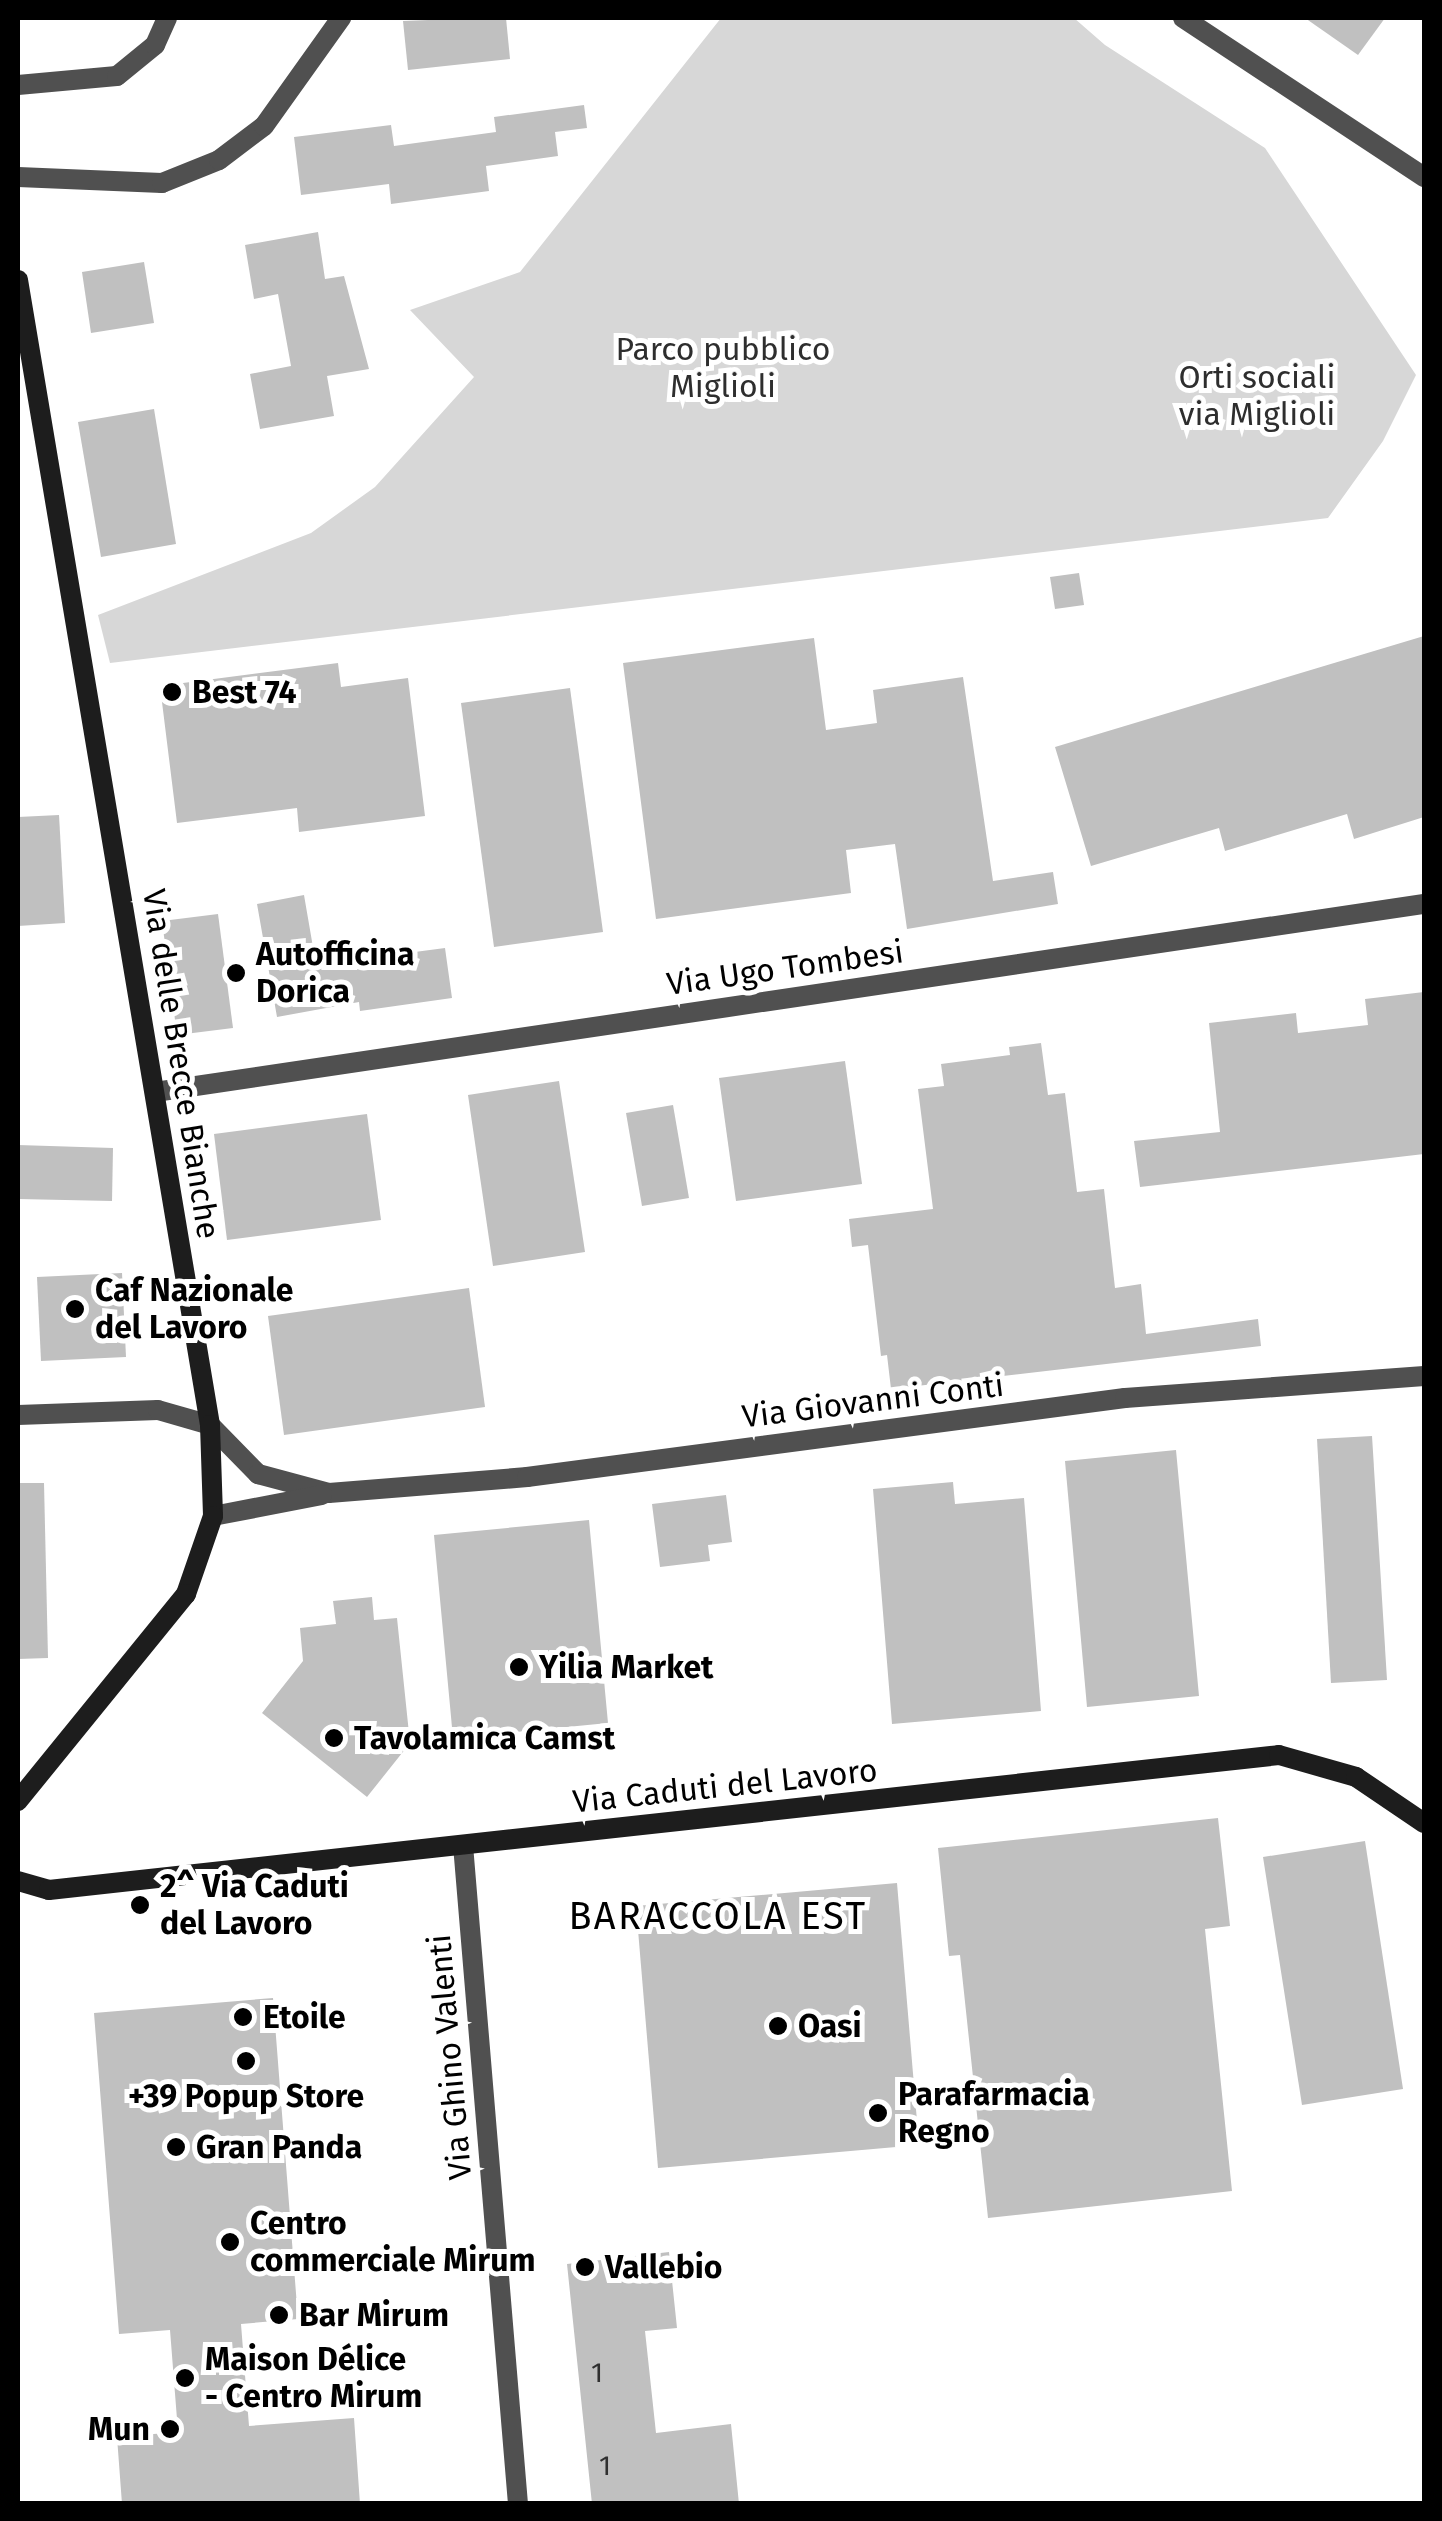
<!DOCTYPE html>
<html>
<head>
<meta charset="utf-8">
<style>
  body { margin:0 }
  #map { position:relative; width:1442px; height:2521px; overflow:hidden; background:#fff; font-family:"Fira Sans",sans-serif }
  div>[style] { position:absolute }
  .green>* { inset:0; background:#d7d7d7 }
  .building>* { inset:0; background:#c0c0c0 }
  .street>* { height:20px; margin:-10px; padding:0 10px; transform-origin:10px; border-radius:10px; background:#505050 }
  .secondary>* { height:20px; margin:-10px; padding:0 10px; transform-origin:10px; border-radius:10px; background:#1d1d1d }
  .dots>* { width:28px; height:28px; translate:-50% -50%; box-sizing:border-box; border:5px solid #fff; border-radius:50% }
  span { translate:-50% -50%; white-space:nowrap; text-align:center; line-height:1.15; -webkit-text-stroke:10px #fff; paint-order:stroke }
  .number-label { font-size:28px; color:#303030 }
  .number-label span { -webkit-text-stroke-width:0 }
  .park-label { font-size:32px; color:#2e2e2e }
  .poi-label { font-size:32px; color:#000; font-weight:700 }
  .left { translate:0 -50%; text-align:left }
  .right { translate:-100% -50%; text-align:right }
  .street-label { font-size:32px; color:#000 }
  .quarter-label { font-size:38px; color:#000; letter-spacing:2.5px }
  .frame { position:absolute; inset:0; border:20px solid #000; pointer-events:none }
</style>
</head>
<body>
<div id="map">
  <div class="green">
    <div style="clip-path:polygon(721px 18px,1074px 18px,1105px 45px,1265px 148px,1416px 375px,1383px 441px,1328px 518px,110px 663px,98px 615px,311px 533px,375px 487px,474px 377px,410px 310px,520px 272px)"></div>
  </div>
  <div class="building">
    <div style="clip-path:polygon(478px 18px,506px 18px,510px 59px,408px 70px,403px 21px)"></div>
    <div style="clip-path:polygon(1305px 18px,1385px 18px,1358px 55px)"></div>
    <div style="clip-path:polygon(584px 105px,587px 128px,555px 132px,558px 156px,486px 166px,489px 191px,391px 204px,389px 184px,301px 195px,294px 137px,391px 125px,394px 146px,496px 132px,494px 117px)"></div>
    <div style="clip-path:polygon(318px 232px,325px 279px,344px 276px,369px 369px,327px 376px,334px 416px,260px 429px,250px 374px,291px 366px,278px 294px,254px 299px,245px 245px)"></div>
    <div style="clip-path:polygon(144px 262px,154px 323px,91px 333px,82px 272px)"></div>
    <div style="clip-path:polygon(154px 409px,176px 544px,101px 557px,78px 422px)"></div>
    <div style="clip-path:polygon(1079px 573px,1084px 605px,1055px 609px,1050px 577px)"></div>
    <div style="clip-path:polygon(1424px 636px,1424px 817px,1354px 839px,1347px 814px,1225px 851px,1219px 828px,1091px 866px,1055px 747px)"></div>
    <div style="clip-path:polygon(814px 638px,826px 730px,877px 723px,873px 690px,963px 677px,993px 881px,1053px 872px,1058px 904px,907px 929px,895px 844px,846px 850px,851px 893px,656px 919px,623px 663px)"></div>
    <div style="clip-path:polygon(338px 663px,341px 687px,408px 678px,425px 816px,299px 832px,297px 808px,177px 823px,160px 686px)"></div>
    <div style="clip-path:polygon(570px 688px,603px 932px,494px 947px,461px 703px)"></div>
    <div style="clip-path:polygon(59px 815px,65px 923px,18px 926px,18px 817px)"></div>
    <div style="clip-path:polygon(304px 895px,314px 953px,390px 943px,392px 955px,445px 948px,452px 998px,360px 1011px,359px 1002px,277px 1017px,257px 904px)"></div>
    <div style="clip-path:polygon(218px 914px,233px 1028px,177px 1035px,162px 921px)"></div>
    <div style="clip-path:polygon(1424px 992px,1424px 1154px,1140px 1187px,1134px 1141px,1220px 1132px,1209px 1023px,1296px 1013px,1298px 1033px,1368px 1025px,1365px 999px)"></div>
    <div style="clip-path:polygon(1041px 1043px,1048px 1095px,1065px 1093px,1077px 1192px,1104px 1189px,1115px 1288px,1141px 1284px,1146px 1334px,1258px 1319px,1261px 1346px,891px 1389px,887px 1355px,881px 1356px,868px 1245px,852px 1247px,849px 1219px,933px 1209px,918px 1089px,944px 1086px,941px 1064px,1010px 1055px,1009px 1047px)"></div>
    <div style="clip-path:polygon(845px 1061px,862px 1184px,736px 1201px,719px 1078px)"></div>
    <div style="clip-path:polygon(559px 1081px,585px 1252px,493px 1266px,468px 1095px)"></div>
    <div style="clip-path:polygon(673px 1105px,689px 1198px,642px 1206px,626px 1113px)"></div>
    <div style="clip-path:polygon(367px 1114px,381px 1220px,227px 1240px,214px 1134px)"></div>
    <div style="clip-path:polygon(18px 1145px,113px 1148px,112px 1201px,18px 1199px)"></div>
    <div style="clip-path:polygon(122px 1273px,126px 1357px,41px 1361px,37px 1277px)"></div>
    <div style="clip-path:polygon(469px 1288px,485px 1407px,284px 1435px,268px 1316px)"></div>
    <div style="clip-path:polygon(1372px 1436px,1387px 1680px,1331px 1683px,1317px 1439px)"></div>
    <div style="clip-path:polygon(1176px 1450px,1199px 1696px,1087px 1707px,1065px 1461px)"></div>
    <div style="clip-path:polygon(953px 1482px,955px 1504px,1024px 1498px,1041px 1711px,892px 1724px,873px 1489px)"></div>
    <div style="clip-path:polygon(18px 1483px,44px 1483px,48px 1658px,18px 1659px)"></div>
    <div style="clip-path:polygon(726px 1495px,732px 1542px,708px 1545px,710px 1561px,660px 1567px,652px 1504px)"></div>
    <div style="clip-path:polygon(589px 1520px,608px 1723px,453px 1738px,434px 1535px)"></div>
    <div style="clip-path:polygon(372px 1597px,374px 1620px,397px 1618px,410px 1743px,367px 1797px,262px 1713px,303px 1661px,300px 1628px,336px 1624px,333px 1601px)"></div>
    <div style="clip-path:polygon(1218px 1818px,1230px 1926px,1205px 1929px,1232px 2191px,988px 2218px,960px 1955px,949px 1956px,938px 1848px)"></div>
    <div style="clip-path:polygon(1365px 1841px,1403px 2089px,1302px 2105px,1263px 1857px)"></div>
    <div style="clip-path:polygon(897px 1883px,919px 2145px,658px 2168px,636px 1906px)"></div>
    <div style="clip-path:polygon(273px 1998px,298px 2319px,241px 2324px,249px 2426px,354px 2418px,360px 2504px,122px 2504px,117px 2437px,178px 2432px,170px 2330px,119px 2334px,94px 2013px)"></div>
    <div style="clip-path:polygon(669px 2252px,677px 2328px,645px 2331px,656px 2433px,731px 2424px,739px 2504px,592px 2504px,567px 2264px)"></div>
  </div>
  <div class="street">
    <div style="left:1183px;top:18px;width:289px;rotate:33.4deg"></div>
    <div style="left:18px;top:85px;width:99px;rotate:-5.2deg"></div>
    <div style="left:117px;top:76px;width:49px;rotate:-39.2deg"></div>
    <div style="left:155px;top:45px;width:30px;rotate:-66deg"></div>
    <div style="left:18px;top:177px;width:144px;rotate:2.4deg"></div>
    <div style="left:162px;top:183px;width:61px;rotate:-22deg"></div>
    <div style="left:219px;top:160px;width:56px;rotate:-37.1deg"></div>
    <div style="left:264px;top:126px;width:133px;rotate:-54.5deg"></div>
    <div style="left:155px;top:1092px;width:1283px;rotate:-8.43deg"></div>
    <div style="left:18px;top:1415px;width:140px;rotate:-2deg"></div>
    <div style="left:158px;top:1410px;width:54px;rotate:16.1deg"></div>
    <div style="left:210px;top:1425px;width:69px;rotate:45.6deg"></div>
    <div style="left:258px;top:1474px;width:73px;rotate:15deg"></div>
    <div style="left:329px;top:1493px;width:199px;rotate:-4.6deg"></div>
    <div style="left:527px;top:1477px;width:603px;rotate:-7.53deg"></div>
    <div style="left:1125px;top:1398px;width:300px;rotate:-4.2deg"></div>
    <div style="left:213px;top:1516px;width:111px;rotate:-10.9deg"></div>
    <div style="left:463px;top:1845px;width:661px;rotate:85.23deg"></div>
  </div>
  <div class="secondary">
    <div style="left:18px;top:280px;width:1161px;rotate:80.48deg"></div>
    <div style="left:210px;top:1425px;width:91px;rotate:88.1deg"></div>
    <div style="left:213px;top:1516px;width:83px;rotate:109.1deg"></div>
    <div style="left:186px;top:1594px;width:267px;rotate:129.1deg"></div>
    <div style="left:18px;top:1881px;width:32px;rotate:16deg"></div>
    <div style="left:49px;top:1890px;width:1237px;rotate:-6.26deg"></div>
    <div style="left:1279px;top:1755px;width:80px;rotate:15.9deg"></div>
    <div style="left:1356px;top:1777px;width:82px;rotate:34.1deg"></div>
  </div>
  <div class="dots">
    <div style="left:172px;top:692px;background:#000"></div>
    <div style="left:236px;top:973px;background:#000"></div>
    <div style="left:75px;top:1309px;background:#000"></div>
    <div style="left:519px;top:1667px;background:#000"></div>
    <div style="left:334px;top:1738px;background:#000"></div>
    <div style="left:140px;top:1905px;background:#000"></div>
    <div style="left:243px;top:2017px;background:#000"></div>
    <div style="left:778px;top:2026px;background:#000"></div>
    <div style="left:246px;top:2061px;background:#000"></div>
    <div style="left:878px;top:2113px;background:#000"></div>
    <div style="left:176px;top:2147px;background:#000"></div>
    <div style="left:230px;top:2242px;background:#000"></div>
    <div style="left:585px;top:2267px;background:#000"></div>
    <div style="left:279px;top:2315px;background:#000"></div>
    <div style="left:185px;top:2378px;background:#000"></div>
    <div style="left:170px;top:2429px;background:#000"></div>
  </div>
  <div class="number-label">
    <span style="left:597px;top:2373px">1</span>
    <span style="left:605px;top:2466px">1</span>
  </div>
  <div class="park-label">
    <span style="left:723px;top:368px">Parco pubblico<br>Miglioli</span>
    <span style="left:1257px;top:396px">Orti sociali<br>via Miglioli</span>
  </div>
  <div class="poi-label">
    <span class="left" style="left:192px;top:692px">Best 74</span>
    <span class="left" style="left:256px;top:973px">Autofficina<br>Dorica</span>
    <span class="left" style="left:95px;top:1309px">Caf Nazionale<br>del Lavoro</span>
    <span class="left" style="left:539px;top:1667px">Yilia Market</span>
    <span class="left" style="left:354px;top:1738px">Tavolamica Camst</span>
    <span class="left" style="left:160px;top:1905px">2^ Via Caduti<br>del Lavoro</span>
    <span class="left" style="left:263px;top:2017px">Etoile</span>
    <span class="left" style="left:798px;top:2026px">Oasi</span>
    <span class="left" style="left:898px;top:2113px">Parafarmacia<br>Regno</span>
    <span style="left:246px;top:2096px">+39 Popup Store</span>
    <span class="left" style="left:196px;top:2147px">Gran Panda</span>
    <span class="left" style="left:250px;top:2242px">Centro<br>commerciale Mirum</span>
    <span class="left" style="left:605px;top:2267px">Vallebio</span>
    <span class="left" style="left:299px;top:2315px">Bar Mirum</span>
    <span class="left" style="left:205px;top:2378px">Maison Délice<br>- Centro Mirum</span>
    <span class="right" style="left:150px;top:2429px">Mun</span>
  </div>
  <div class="street-label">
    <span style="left:785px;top:968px;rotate:-8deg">Via Ugo Tombesi</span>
    <span style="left:181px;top:1064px;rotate:81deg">Via delle Brecce Bianche</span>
    <span style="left:873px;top:1401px;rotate:-7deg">Via Giovanni Conti</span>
    <span style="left:725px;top:1786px;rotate:-6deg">Via Caduti del Lavoro</span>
    <span style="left:450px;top:2057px;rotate:-95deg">Via Ghino Valenti</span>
  </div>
  <div class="quarter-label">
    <span style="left:718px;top:1917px">BARACCOLA EST</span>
  </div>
  <div class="frame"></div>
</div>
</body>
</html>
